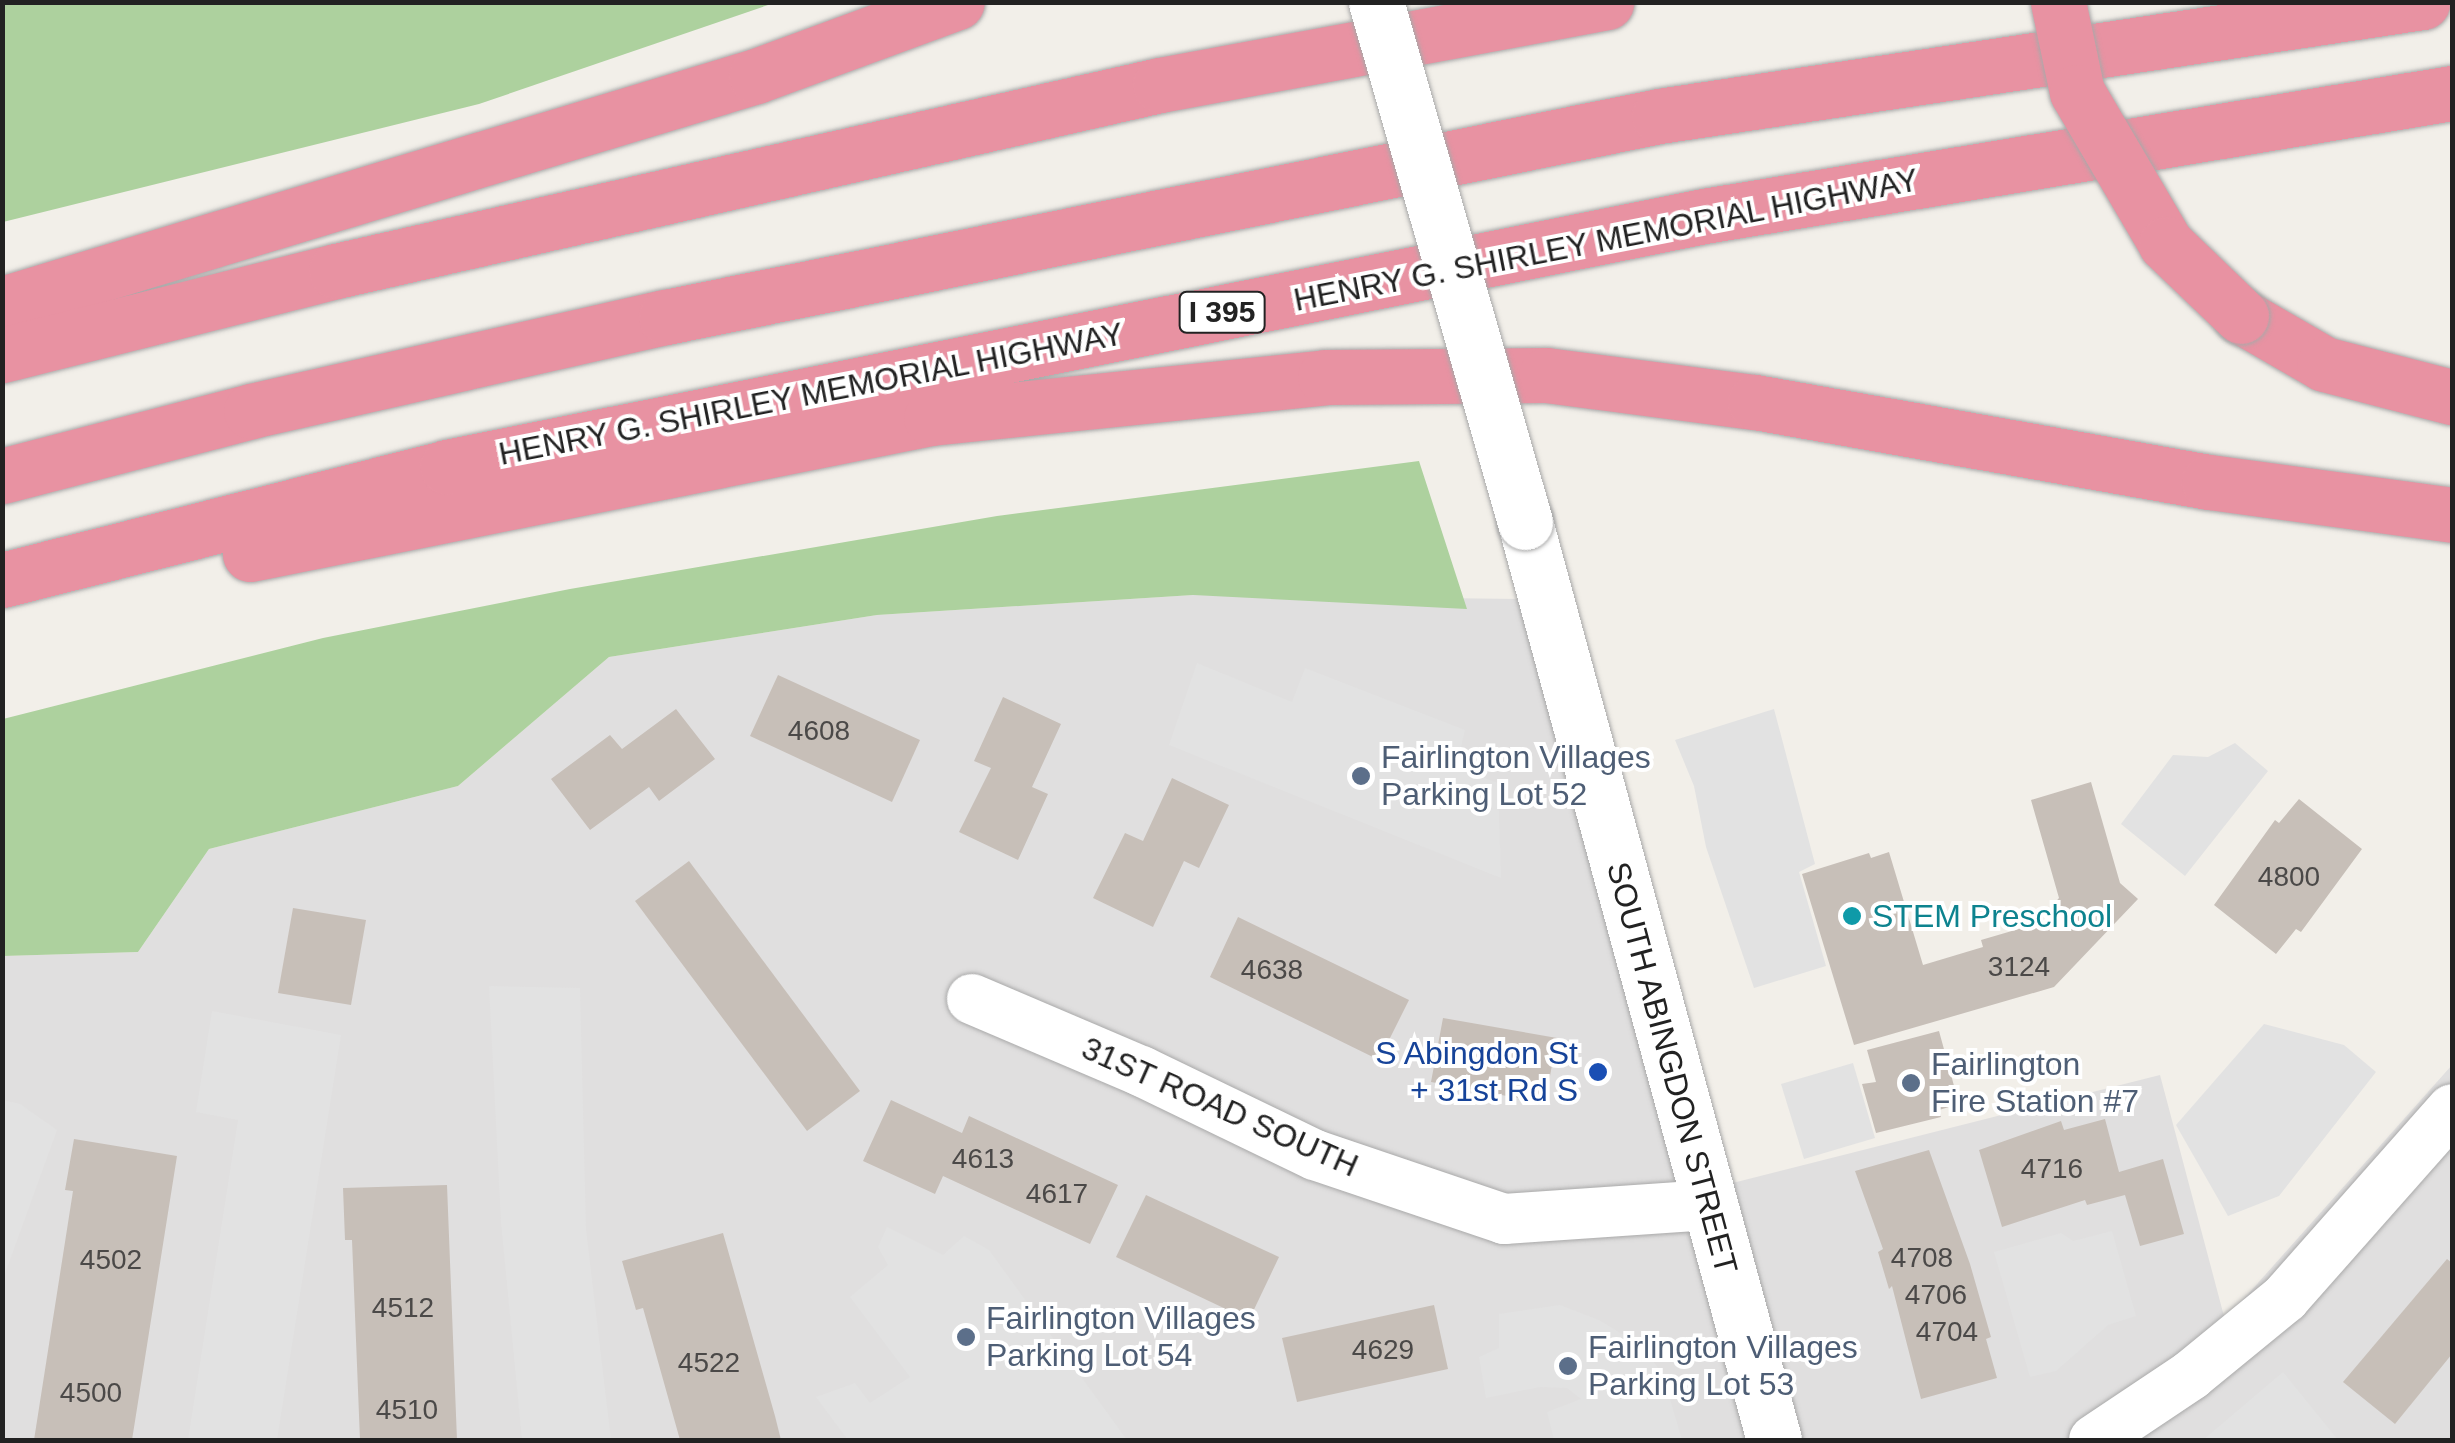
<!DOCTYPE html>
<html>
<head>
<meta charset="utf-8">
<style>
  body { margin:0 }
  #map { position:relative; width:2455px; height:1443px; overflow:hidden; background:#f2efe9; font-family:Helvetica,sans-serif }
  div>[style] { position:absolute }
  .residential>* { inset:0; background:#e0dfdf }
  .forest>* { inset:0; background:#add19e }
  .parking>* { inset:0; background:#e2e2e2 }
  .building>* { inset:0; background:#c7bfb8 }
  .roads { filter:drop-shadow(0 0 2px #a9a9a9) drop-shadow(0 0 2px #a9a9a9) }
  .minor>* { height:50px; margin:-25px; padding:0 25px; transform-origin:25px; border-radius:25px; background:#fff }
  .tertiary>* { height:55px; margin:-27.5px; padding:0 27.5px; transform-origin:27.5px; border-radius:27.5px; background:#fff }
  .motorway>* { height:55px; margin:-27.5px; padding:0 27.5px; transform-origin:27.5px; border-radius:27.5px; background:#e892a2 }
  .bridges { filter:drop-shadow(0 0 2px #a9a9a9) drop-shadow(0 0 2px #a9a9a9) }
  .tertiary-bridge>* { height:55px; margin:-27.5px; padding:0 27.5px; transform-origin:27.5px; border-radius:27.5px; background:#fff }
  .motorway-bridge>* { height:55px; margin:-27.5px; padding:0 27.5px; transform-origin:27.5px; border-radius:27.5px; background:#e892a2 }
  .dots>* { width:28px; height:28px; translate:-50% -50%; box-sizing:border-box; border:5px solid #fff; border-radius:50% }
  span { translate:-50% -50%; white-space:nowrap; text-align:center; line-height:1.15; -webkit-text-stroke:8px #fff; paint-order:stroke }
  .number-label { font-size:28px; color:#4b4948 }
  .number-label span { -webkit-text-stroke-width:0 }
  .shield-label span { padding:2px 8px; background:#fff; border:2px solid; border-radius:8px; -webkit-text-stroke-width:0 }
  .shield-label { font-size:30px; color:#222; font-weight:700 }
  .street-label { font-size:32px; color:#222 }
  .service-label { font-size:32px; color:#4e5e75 }
  .left { translate:0 -50%; text-align:left }
  .culture-label { font-size:32px; color:#0d838f }
  .transit-label { font-size:32px; color:#164399 }
  .right { translate:-100% -50%; text-align:right }
  .frame { position:absolute; inset:0; border:5px solid #222; pointer-events:none }
</style>
</head>
<body>
<div id="map">
  <div class="residential">
    <div style="clip-path:polygon(1193px 595px,1520px 599px,1705px 1190px,2160px 1075px,2225px 1320px,2452px 1065px,2452px 1440px,3px 1440px,2px 956px,138px 952px,209px 849px,458px 786px,609px 657px,877px 615px)"></div>
  </div>
  <div class="forest">
    <div style="clip-path:polygon(2px 3px,3px 2px,774px 3px,479px 104px,3px 222px)"></div>
    <div style="clip-path:polygon(1419px 461px,1467px 609px,1193px 595px,877px 615px,609px 657px,458px 786px,209px 849px,138px 952px,3px 956px,3px 719px,323px 638px,570px 589px,997px 516px)"></div>
  </div>
  <div class="parking">
    <div style="clip-path:polygon(1197px 663px,1292px 702px,1305px 668px,1465px 730px,1456px 768px,1498px 783px,1501px 878px,1169px 745px)"></div>
    <div style="clip-path:polygon(1774px 709px,1815px 864px,1799px 872px,1826px 966px,1754px 988px,1706px 847px,1694px 786px,1675px 740px)"></div>
    <div style="clip-path:polygon(2235px 743px,2268px 771px,2185px 876px,2121px 824px,2173px 755px,2208px 757px)"></div>
    <div style="clip-path:polygon(489px 986px,580px 988px,586px 1229px,611px 1440px,522px 1440px,501px 1222px)"></div>
    <div style="clip-path:polygon(212px 1011px,341px 1035px,277px 1440px,188px 1440px,238px 1120px,196px 1112px)"></div>
    <div style="clip-path:polygon(2264px 1024px,2344px 1045px,2376px 1072px,2279px 1196px,2228px 1216px,2176px 1125px)"></div>
    <div style="clip-path:polygon(1853px 1063px,1875px 1138px,1804px 1159px,1781px 1084px)"></div>
    <div style="clip-path:polygon(3px 1100px,20px 1104px,57px 1130px,3px 1279px)"></div>
    <div style="clip-path:polygon(887px 1227px,943px 1255px,964px 1236px,989px 1250px,1127px 1440px,848px 1440px,816px 1397px,855px 1383px,870px 1403px,910px 1377px,850px 1297px,888px 1265px,878px 1247px)"></div>
    <div style="clip-path:polygon(2112px 1231px,2136px 1316px,2108px 1325px,2056px 1371px,2030px 1377px,1994px 1252px,2061px 1233px,2073px 1241px)"></div>
    <div style="clip-path:polygon(1560px 1305px,1599px 1320px,1643px 1347px,1663px 1375px,1682px 1440px,1554px 1440px,1547px 1412px,1581px 1399px,1567px 1388px,1540px 1387px,1486px 1398px,1479px 1357px,1499px 1348px,1499px 1314px)"></div>
    <div style="clip-path:polygon(2283px 1372px,2338px 1440px,2203px 1440px)"></div>
  </div>
  <div class="building">
    <div style="clip-path:polygon(778px 675px,920px 740px,892px 802px,750px 736px)"></div>
    <div style="clip-path:polygon(1003px 697px,1061px 724px,1032px 787px,1048px 794px,1018px 860px,959px 832px,991px 768px,974px 761px)"></div>
    <div style="clip-path:polygon(676px 709px,715px 759px,659px 801px,649px 787px,590px 830px,551px 779px,610px 735px,622px 749px)"></div>
    <div style="clip-path:polygon(1172px 778px,1229px 805px,1199px 868px,1184px 861px,1153px 927px,1093px 898px,1125px 833px,1143px 841px)"></div>
    <div style="clip-path:polygon(2091px 782px,2120px 883px,2138px 899px,2054px 987px,1854px 1045px,1802px 874px,1869px 853px,1871px 858px,1889px 852px,1923px 965px,1983px 947px,1981px 940px,2036px 924px,2059px 898px,2031px 800px)"></div>
    <div style="clip-path:polygon(2299px 799px,2362px 849px,2301px 932px,2296px 929px,2276px 954px,2214px 905px,2275px 820px,2279px 823px)"></div>
    <div style="clip-path:polygon(689px 861px,860px 1091px,807px 1131px,635px 901px)"></div>
    <div style="clip-path:polygon(293px 908px,366px 920px,351px 1005px,278px 993px)"></div>
    <div style="clip-path:polygon(1238px 917px,1409px 1000px,1379px 1060px,1210px 977px)"></div>
    <div style="clip-path:polygon(1443px 1018px,1557px 1038px,1545px 1103px,1431px 1082px)"></div>
    <div style="clip-path:polygon(1939px 1031px,1959px 1104px,1939px 1110px,1941px 1117px,1876px 1133px,1862px 1084px,1876px 1082px,1867px 1050px)"></div>
    <div style="clip-path:polygon(891px 1100px,962px 1133px,969px 1116px,1118px 1185px,1090px 1244px,943px 1176px,935px 1194px,863px 1161px)"></div>
    <div style="clip-path:polygon(2105px 1119px,2119px 1172px,2163px 1159px,2184px 1234px,2140px 1246px,2125px 1195px,2087px 1205px,2085px 1200px,2002px 1227px,1979px 1150px,2061px 1121px,2064px 1130px)"></div>
    <div style="clip-path:polygon(74px 1139px,177px 1156px,132px 1440px,34px 1440px,73px 1191px,65px 1190px)"></div>
    <div style="clip-path:polygon(1929px 1150px,1970px 1264px,1991px 1337px,1986px 1339px,1997px 1378px,1921px 1399px,1892px 1286px,1889px 1289px,1878px 1252px,1883px 1249px,1855px 1171px)"></div>
    <div style="clip-path:polygon(447px 1185px,457px 1440px,360px 1440px,352px 1240px,345px 1240px,343px 1188px)"></div>
    <div style="clip-path:polygon(1146px 1195px,1279px 1257px,1249px 1320px,1116px 1257px)"></div>
    <div style="clip-path:polygon(723px 1233px,775px 1416px,781px 1440px,680px 1440px,643px 1308px,636px 1310px,622px 1261px)"></div>
    <div style="clip-path:polygon(2447px 1259px,2452px 1263px,2452px 1354px,2395px 1424px,2343px 1382px)"></div>
    <div style="clip-path:polygon(1434px 1305px,1448px 1369px,1297px 1402px,1282px 1338px)"></div>
  </div>
  <div class="roads">
    <div class="minor">
      <div style="left:972px;top:999px;width:184px;rotate:23.1deg"></div>
      <div style="left:1141px;top:1071px;width:193px;rotate:25.8deg"></div>
      <div style="left:1315px;top:1155px;width:200px;rotate:18.7deg"></div>
      <div style="left:1504px;top:1219px;width:205px;rotate:-3.9deg"></div>
      <div style="left:2094px;top:1440px;width:117px;rotate:-33.8deg"></div>
      <div style="left:2191px;top:1375px;width:122px;rotate:-39.3deg"></div>
      <div style="left:2285px;top:1298px;width:252px;rotate:-48.5deg"></div>
    </div>
    <div class="tertiary">
      <div style="left:1525px;top:522px;width:951px;rotate:74.82deg"></div>
    </div>
    <div class="motorway">
      <div style="left:2px;top:304px;width:788px;rotate:-16.82deg"></div>
      <div style="left:756px;top:76px;width:214px;rotate:-20.2deg"></div>
      <div style="left:2241px;top:316px;width:96px;rotate:30deg"></div>
      <div style="left:2324px;top:364px;width:132px;rotate:14.5deg"></div>
      <div style="left:2px;top:355px;width:344px;rotate:-14.1deg"></div>
      <div style="left:336px;top:271px;width:845px;rotate:-12.72deg"></div>
      <div style="left:1160px;top:85px;width:454px;rotate:-10.5deg"></div>
      <div style="left:2px;top:476px;width:257px;rotate:-14.6deg"></div>
      <div style="left:251px;top:411px;width:426px;rotate:-12.8deg"></div>
      <div style="left:666px;top:317px;width:1013px;rotate:-11.44deg"></div>
      <div style="left:1659px;top:116px;width:772px;rotate:-8.49deg"></div>
      <div style="left:250px;top:554px;width:694px;rotate:-11.29deg"></div>
      <div style="left:931px;top:418px;width:396px;rotate:-5.9deg"></div>
      <div style="left:1325px;top:377px;width:221px;rotate:-0.5deg"></div>
      <div style="left:1546px;top:375px;width:211px;rotate:7.4deg"></div>
      <div style="left:1755px;top:402px;width:461px;rotate:10deg"></div>
      <div style="left:2209px;top:482px;width:245px;rotate:7.7deg"></div>
      <div style="left:2px;top:580px;width:459px;rotate:-14.2deg"></div>
      <div style="left:447px;top:467px;width:1282px;rotate:-11.29deg"></div>
      <div style="left:1704px;top:216px;width:758px;rotate:-9.34deg"></div>
    </div>
  </div>
  <div class="bridges">
    <div class="tertiary-bridge">
      <div style="left:1376px;top:2px;width:541px;rotate:74.01deg"></div>
    </div>
    <div class="motorway-bridge">
      <div style="left:2058px;top:2px;width:92px;rotate:78.1deg"></div>
      <div style="left:2077px;top:92px;width:176px;rotate:59.6deg"></div>
      <div style="left:2166px;top:244px;width:104px;rotate:43.8deg"></div>
    </div>
  </div>
  <div class="dots">
    <div style="left:1361px;top:776px;background:#5c6f8a"></div>
    <div style="left:1852px;top:916px;background:#0f9aa8"></div>
    <div style="left:1598px;top:1072px;background:#1a4fb4"></div>
    <div style="left:1911px;top:1083px;background:#5c6f8a"></div>
    <div style="left:966px;top:1337px;background:#5c6f8a"></div>
    <div style="left:1568px;top:1366px;background:#5c6f8a"></div>
  </div>
  <div class="number-label">
    <span style="left:819px;top:731px">4608</span>
    <span style="left:2289px;top:877px">4800</span>
    <span style="left:2019px;top:967px">3124</span>
    <span style="left:1272px;top:970px">4638</span>
    <span style="left:983px;top:1159px">4613</span>
    <span style="left:2052px;top:1169px">4716</span>
    <span style="left:1057px;top:1194px">4617</span>
    <span style="left:1922px;top:1258px">4708</span>
    <span style="left:111px;top:1260px">4502</span>
    <span style="left:1936px;top:1295px">4706</span>
    <span style="left:403px;top:1308px">4512</span>
    <span style="left:1947px;top:1332px">4704</span>
    <span style="left:1383px;top:1350px">4629</span>
    <span style="left:709px;top:1363px">4522</span>
    <span style="left:91px;top:1393px">4500</span>
    <span style="left:407px;top:1410px">4510</span>
  </div>
  <div class="shield-label">
    <span style="left:1222px;top:312px">I 395</span>
  </div>
  <div class="street-label">
    <span style="left:1606px;top:240px;rotate:-11deg">HENRY G. SHIRLEY MEMORIAL HIGHWAY</span>
    <span style="left:811px;top:394px;rotate:-11deg">HENRY G. SHIRLEY MEMORIAL HIGHWAY</span>
    <span style="left:1672px;top:1068px;rotate:75deg">SOUTH ABINGDON STREET</span>
    <span style="left:1220px;top:1107px;rotate:24deg">31ST ROAD SOUTH</span>
  </div>
  <div class="service-label">
    <span class="left" style="left:1381px;top:776px">Fairlington Villages<br>Parking Lot 52</span>
    <span class="left" style="left:1931px;top:1083px">Fairlington<br>Fire Station #7</span>
    <span class="left" style="left:986px;top:1337px">Fairlington Villages<br>Parking Lot 54</span>
    <span class="left" style="left:1588px;top:1366px">Fairlington Villages<br>Parking Lot 53</span>
  </div>
  <div class="culture-label">
    <span class="left" style="left:1872px;top:916px">STEM Preschool</span>
  </div>
  <div class="transit-label">
    <span class="right" style="left:1578px;top:1072px">S Abingdon St<br>+ 31st Rd S</span>
  </div>
  <div class="frame"></div>
</div>
</body>
</html>
